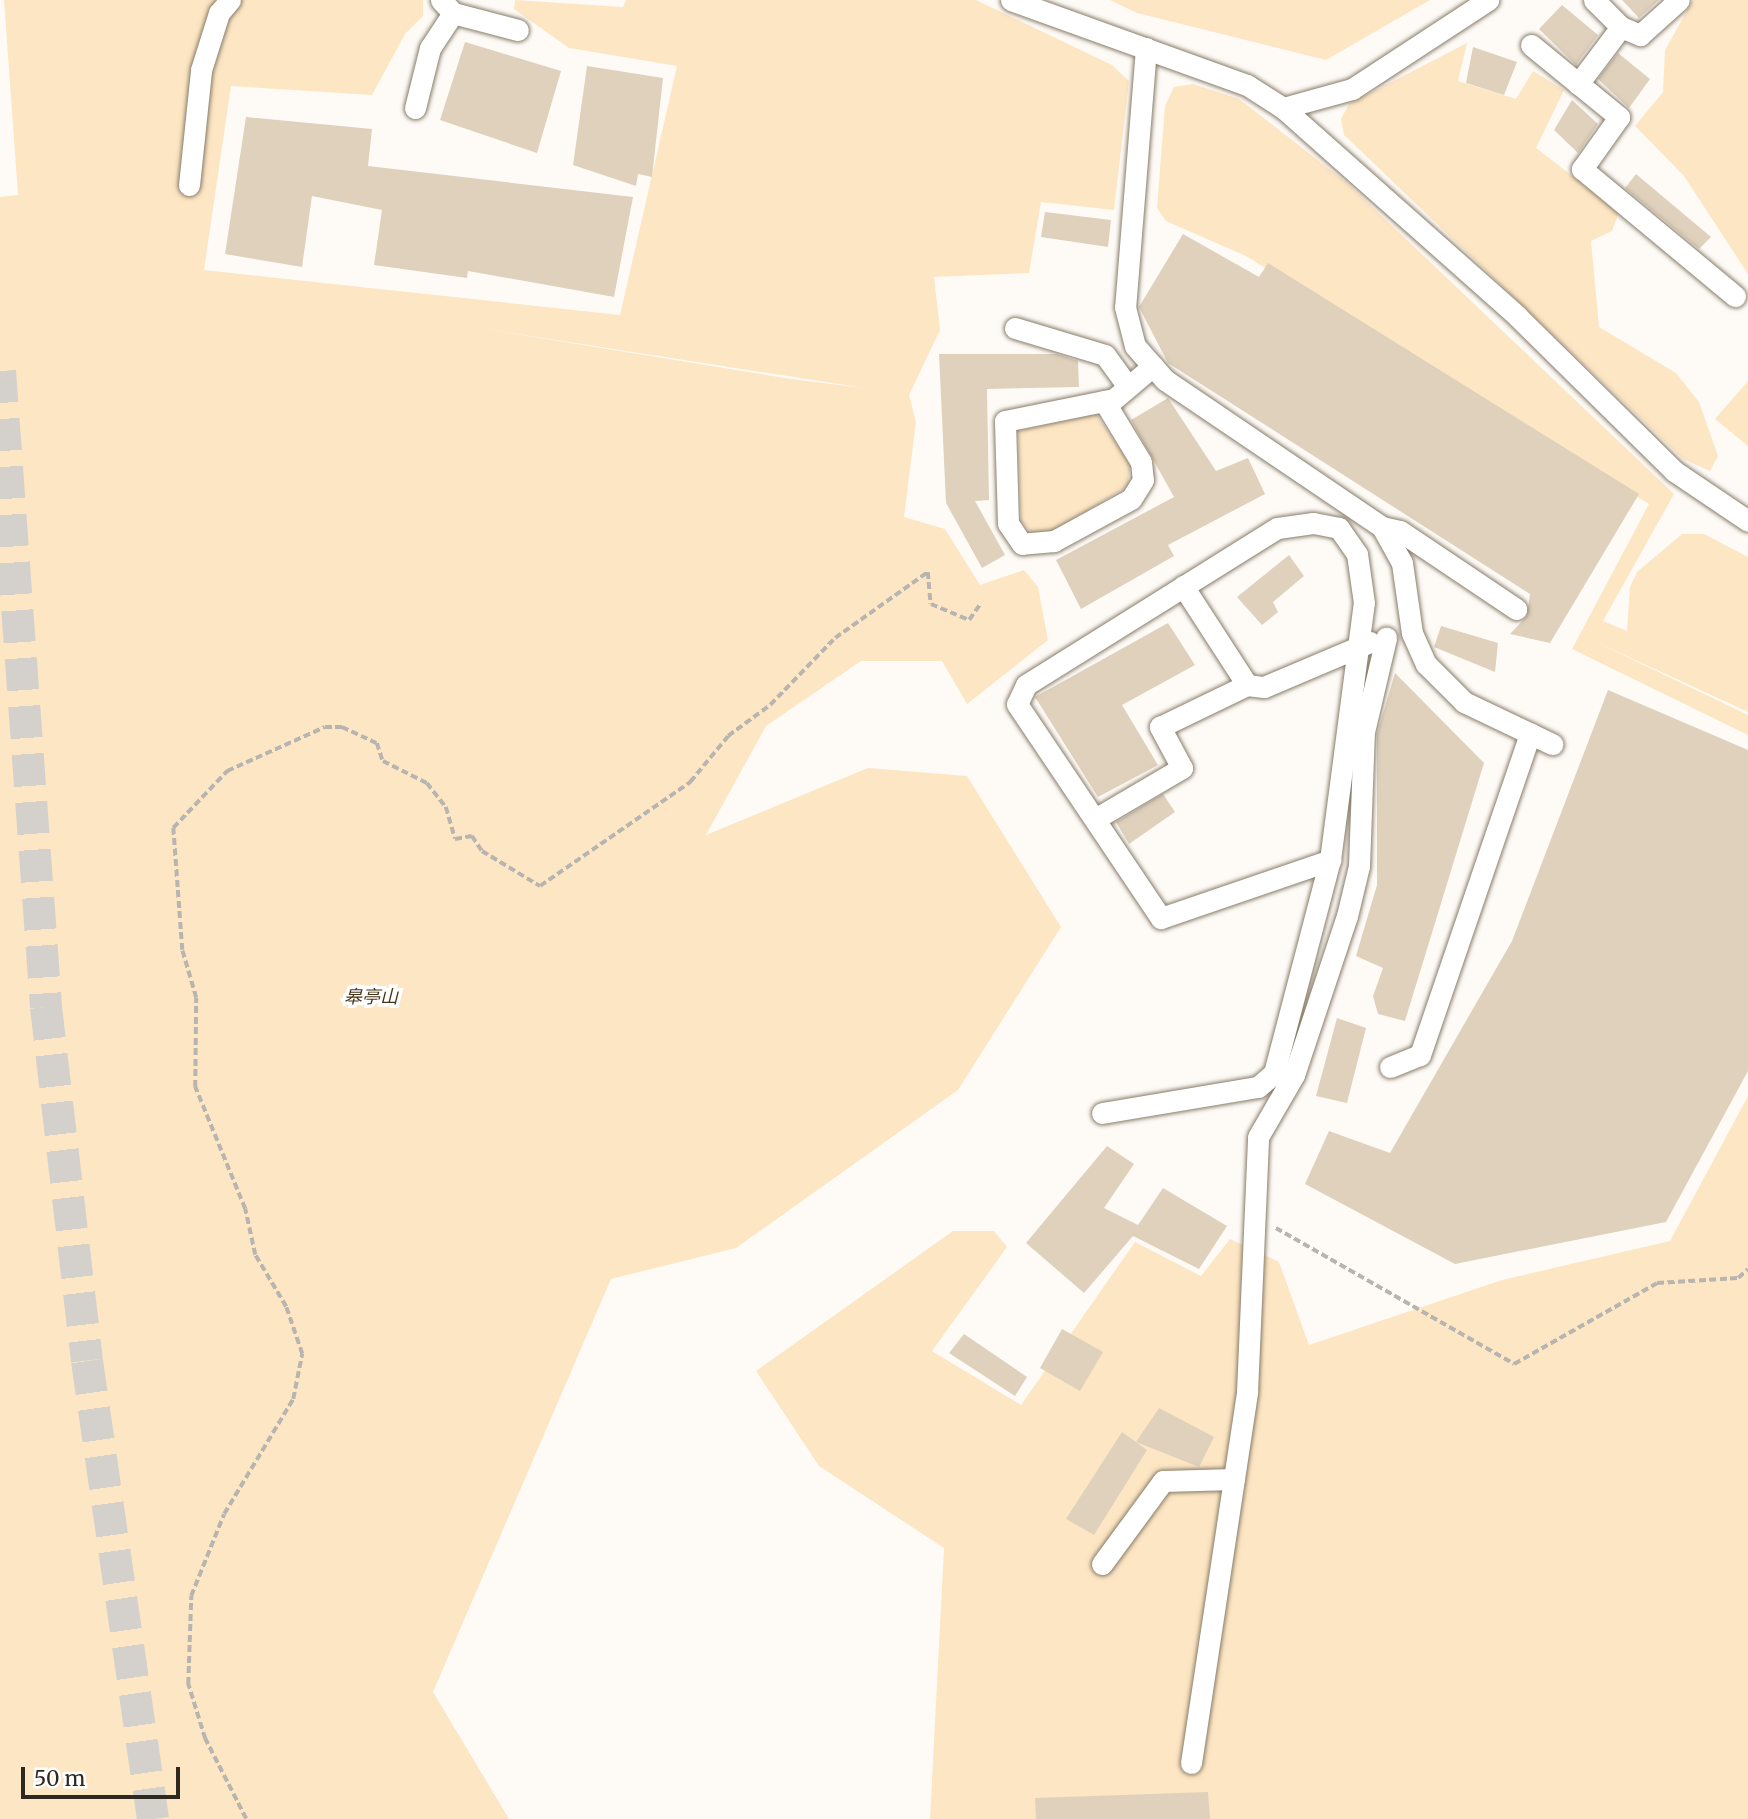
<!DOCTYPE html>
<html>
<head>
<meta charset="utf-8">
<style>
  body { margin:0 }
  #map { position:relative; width:1748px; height:1819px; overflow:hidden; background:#fefbf7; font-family:Merriweather,"Noto Sans SC",serif }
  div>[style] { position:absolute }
  .green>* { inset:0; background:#fde6c4 }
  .building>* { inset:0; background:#dfd1bc }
  .highway-tunnel>* { height:32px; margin-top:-16px; transform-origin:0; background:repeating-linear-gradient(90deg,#d4d1cc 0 32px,transparent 0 48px) }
  .path>* { height:3.5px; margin-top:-1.75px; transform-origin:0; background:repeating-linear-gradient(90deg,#b8b4af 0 7px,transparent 0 10.5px) }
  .roads { filter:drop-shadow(0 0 2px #887c68) drop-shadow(0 0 2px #887c68) }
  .minor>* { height:21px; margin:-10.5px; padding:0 10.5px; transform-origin:10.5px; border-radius:10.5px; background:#fff }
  span { translate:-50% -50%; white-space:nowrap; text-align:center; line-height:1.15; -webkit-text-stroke:7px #fff; paint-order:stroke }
  .park-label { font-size:18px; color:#463418; font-style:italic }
  .scale { position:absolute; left:21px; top:1767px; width:159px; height:32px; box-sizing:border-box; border:4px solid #2e2820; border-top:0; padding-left:9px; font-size:21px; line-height:24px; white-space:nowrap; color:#2e2820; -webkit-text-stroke:5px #fff; paint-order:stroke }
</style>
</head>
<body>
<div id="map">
  <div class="green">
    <div style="clip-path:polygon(evenodd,4px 0,423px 0,423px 16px,405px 34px,372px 95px,231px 86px,204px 270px,620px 315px,677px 66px,569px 48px,514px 9px,515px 0,623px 7px,626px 0,976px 0,1112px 65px,1129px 81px,1114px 210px,1041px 202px,1029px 273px,934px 277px,940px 330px,909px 395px,916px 422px,904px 517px,945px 529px,980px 585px,1024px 570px,1038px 587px,1048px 640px,967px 704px,942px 661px,861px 661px,766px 726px,706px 835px,868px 768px,967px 776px,1061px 927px,958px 1090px,736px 1248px,611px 1279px,433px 1692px,509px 1819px,0 1819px,0 197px,18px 195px,4px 0,473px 327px,864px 388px,791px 379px,473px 327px)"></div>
    <div style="clip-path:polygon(1110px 0,1430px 0,1326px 60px,1137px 13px)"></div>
    <div style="clip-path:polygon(1693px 0,1748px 0,1748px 274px,1684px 176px,1635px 126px,1663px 92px,1665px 50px)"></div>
    <div style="clip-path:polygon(1467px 43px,1458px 81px,1516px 99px,1533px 71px,1564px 90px,1536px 148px,1619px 212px,1612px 231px,1591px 241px,1599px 327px,1676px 373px,1699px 402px,1718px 456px,1710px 471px,1683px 459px,1344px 135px,1341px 119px,1349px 104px)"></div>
    <div style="clip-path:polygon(1193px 84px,1239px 99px,1346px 182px,1674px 494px,1603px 621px,1627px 631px,1630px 587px,1637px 572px,1682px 534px,1704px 534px,1748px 557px,1748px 712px,1592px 640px,1748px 715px,1748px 735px,1572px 649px,1649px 504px,1246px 256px,1166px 221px,1157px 208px,1165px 106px,1174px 87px)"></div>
    <div style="clip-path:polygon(1748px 381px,1748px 446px,1715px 419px)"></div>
    <div style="clip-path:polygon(1096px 414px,1130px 463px,1128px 486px,1052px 532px,1033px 534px,1021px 521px,1018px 431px)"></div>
    <div style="clip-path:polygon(1748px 1096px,1748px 1819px,930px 1819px,944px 1548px,819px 1466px,756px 1371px,953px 1231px,994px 1231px,1007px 1247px,932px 1351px,1021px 1405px,1135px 1242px,1201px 1276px,1230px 1239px,1279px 1262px,1309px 1345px,1502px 1280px,1670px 1241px)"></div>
  </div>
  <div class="building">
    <div style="clip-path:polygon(1622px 0,1659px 0,1639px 18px)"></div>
    <div style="clip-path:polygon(1562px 5px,1598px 35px,1576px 65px,1539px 29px)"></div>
    <div style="clip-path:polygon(465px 42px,561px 71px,537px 153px,440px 120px)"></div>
    <div style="clip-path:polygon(1473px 47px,1517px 62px,1504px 95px,1466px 83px)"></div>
    <div style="clip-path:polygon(1618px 53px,1650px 79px,1629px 108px,1598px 79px)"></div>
    <div style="clip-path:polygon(587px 66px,663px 78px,652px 177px,638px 174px,636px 186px,573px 165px)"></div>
    <div style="clip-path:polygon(1572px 100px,1598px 124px,1578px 153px,1554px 130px)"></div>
    <div style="clip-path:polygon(246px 117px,372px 129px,368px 166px,633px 197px,614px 297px,468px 271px,467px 278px,374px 265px,382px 210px,312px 196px,302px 267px,225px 254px)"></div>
    <div style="clip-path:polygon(1636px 174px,1711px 237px,1699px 249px,1625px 188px)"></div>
    <div style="clip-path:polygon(1045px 212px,1111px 220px,1108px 247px,1041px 237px)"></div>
    <div style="clip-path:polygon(1183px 234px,1259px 277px,1268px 263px,1639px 494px,1550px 643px,1510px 634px,1527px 616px,1530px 594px,1168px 363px,1139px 307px)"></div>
    <div style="clip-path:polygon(939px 354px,1057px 354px,1078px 361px,1079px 387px,987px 389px,989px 500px,975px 501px,1005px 555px,982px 568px,946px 503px)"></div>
    <div style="clip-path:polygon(1168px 398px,1216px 471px,1248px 458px,1265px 494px,1168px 545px,1174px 556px,1081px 609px,1056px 560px,1174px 497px,1131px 420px)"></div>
    <div style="clip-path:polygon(1289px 555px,1304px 576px,1273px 602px,1278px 612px,1262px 625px,1237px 597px)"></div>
    <div style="clip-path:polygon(1168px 623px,1195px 665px,1122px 705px,1158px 765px,1098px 797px,1035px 697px)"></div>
    <div style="clip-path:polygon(1441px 626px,1498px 643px,1495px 672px,1434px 647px)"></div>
    <div style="clip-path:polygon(1395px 673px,1484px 763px,1405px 1021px,1378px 1014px,1373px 996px,1383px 968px,1356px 956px,1377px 885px,1377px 734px)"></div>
    <div style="clip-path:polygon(1608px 690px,1748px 750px,1748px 1071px,1666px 1222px,1455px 1264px,1305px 1184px,1329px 1131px,1390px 1153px,1512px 941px)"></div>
    <div style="clip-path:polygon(1163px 794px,1175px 812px,1129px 844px,1116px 822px)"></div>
    <div style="clip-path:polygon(1337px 1018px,1366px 1028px,1347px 1103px,1316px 1096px)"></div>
    <div style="clip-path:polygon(1107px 1146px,1134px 1164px,1104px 1208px,1138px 1225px,1163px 1188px,1227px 1226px,1199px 1269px,1133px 1236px,1084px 1293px,1026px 1243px)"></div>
    <div style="clip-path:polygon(1062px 1329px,1103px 1352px,1080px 1391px,1040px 1368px)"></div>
    <div style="clip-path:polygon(964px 1334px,1027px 1377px,1015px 1396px,949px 1353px)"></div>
    <div style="clip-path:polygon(1159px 1408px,1214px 1437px,1199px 1467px,1136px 1442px)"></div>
    <div style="clip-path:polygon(1122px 1432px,1147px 1450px,1094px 1535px,1066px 1519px)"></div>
    <div style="clip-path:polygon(1208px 1792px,1210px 1819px,1036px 1819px,1035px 1798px)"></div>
  </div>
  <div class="highway-tunnel">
    <div style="left:0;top:371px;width:638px;rotate:85.86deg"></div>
    <div style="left:46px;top:1007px;width:356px;rotate:83.4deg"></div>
    <div style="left:87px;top:1361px;width:463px;rotate:81.8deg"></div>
  </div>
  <div class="path">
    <div style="left:1276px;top:1228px;width:274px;rotate:29.7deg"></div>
    <div style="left:1514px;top:1364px;width:164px;rotate:-29.5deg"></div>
    <div style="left:1657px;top:1283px;width:81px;rotate:-3.5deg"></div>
    <div style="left:1738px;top:1278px;width:13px;rotate:-42deg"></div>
    <div style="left:246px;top:1819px;width:90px;rotate:-117.1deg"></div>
    <div style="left:205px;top:1739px;width:58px;rotate:-107.2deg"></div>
    <div style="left:188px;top:1684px;width:88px;rotate:-88deg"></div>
    <div style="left:191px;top:1596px;width:88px;rotate:-68.1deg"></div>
    <div style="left:224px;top:1514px;width:134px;rotate:-59deg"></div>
    <div style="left:293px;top:1399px;width:46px;rotate:-78.7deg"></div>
    <div style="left:302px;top:1354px;width:50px;rotate:-108.8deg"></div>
    <div style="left:286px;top:1307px;width:61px;rotate:-120.8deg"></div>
    <div style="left:255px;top:1255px;width:47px;rotate:-102.3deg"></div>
    <div style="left:245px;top:1209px;width:132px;rotate:-112.3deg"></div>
    <div style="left:195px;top:1087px;width:89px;rotate:-89.4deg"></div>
    <div style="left:196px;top:998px;width:50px;rotate:-106.3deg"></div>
    <div style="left:182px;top:950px;width:122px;rotate:-94.2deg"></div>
    <div style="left:173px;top:828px;width:79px;rotate:-46.5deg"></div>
    <div style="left:227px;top:771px;width:107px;rotate:-24.2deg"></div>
    <div style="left:325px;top:727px;width:17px"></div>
    <div style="left:342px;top:727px;width:38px;rotate:25deg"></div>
    <div style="left:377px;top:743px;width:19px;rotate:72deg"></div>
    <div style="left:383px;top:761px;width:49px;rotate:26.6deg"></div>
    <div style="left:427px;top:783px;width:31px;rotate:52deg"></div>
    <div style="left:446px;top:807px;width:33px;rotate:74deg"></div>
    <div style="left:455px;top:839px;width:17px;rotate:-10deg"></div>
    <div style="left:472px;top:836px;width:18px;rotate:56deg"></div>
    <div style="left:482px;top:851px;width:68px;rotate:31.1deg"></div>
    <div style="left:540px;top:886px;width:183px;rotate:-34.7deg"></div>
    <div style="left:690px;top:782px;width:60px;rotate:-50.4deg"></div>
    <div style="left:728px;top:736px;width:52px;rotate:-36.4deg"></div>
    <div style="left:770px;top:705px;width:93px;rotate:-45.9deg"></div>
    <div style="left:835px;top:638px;width:114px;rotate:-35.4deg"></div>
    <div style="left:928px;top:572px;width:32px;rotate:85deg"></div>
    <div style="left:931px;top:604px;width:41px;rotate:22.8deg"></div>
    <div style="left:969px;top:620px;width:19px;rotate:-55deg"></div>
  </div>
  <div class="roads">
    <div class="minor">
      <div style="left:441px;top:0;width:18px;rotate:47deg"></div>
      <div style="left:453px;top:13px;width:67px;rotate:14.7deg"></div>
      <div style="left:1011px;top:0;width:251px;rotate:19.8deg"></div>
      <div style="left:1247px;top:85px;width:43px;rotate:32.6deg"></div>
      <div style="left:1283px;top:108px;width:314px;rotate:41.6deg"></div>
      <div style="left:1518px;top:317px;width:219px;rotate:44.6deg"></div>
      <div style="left:1674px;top:471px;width:89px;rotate:34deg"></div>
      <div style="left:1594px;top:0;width:38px;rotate:45deg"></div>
      <div style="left:1531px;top:45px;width:114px;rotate:39.3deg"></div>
      <div style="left:1619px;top:117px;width:64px;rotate:125.4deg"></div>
      <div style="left:1582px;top:169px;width:199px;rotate:39.7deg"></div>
      <div style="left:1146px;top:48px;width:260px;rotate:94.6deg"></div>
      <div style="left:1125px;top:307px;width:40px;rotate:75.6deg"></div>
      <div style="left:1135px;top:346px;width:45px;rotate:48.6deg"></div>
      <div style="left:1165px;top:380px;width:262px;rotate:34.1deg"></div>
      <div style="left:1382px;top:527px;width:41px;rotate:60.9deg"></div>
      <div style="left:1402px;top:563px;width:71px;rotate:81.9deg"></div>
      <div style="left:1412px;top:633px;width:34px;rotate:66deg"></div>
      <div style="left:1426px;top:664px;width:54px;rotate:45deg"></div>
      <div style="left:1464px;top:702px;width:98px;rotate:25.5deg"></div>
      <div style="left:1578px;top:84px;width:71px;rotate:-53deg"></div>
      <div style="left:1621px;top:27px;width:21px;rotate:23deg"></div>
      <div style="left:1640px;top:35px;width:52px;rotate:-41.9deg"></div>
      <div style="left:415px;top:108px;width:62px;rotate:-76deg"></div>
      <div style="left:430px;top:48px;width:42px;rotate:-56.7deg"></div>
      <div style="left:1283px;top:108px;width:72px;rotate:-15.4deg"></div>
      <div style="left:1352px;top:89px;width:163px;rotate:-33.2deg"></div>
      <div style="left:189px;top:185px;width:116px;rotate:-84deg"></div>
      <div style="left:201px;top:70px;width:60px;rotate:-72.5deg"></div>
      <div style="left:219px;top:13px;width:17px;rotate:-50deg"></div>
      <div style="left:1015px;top:328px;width:94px;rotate:16.7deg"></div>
      <div style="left:1105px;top:355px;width:39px;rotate:54deg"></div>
      <div style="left:1104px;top:401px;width:71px;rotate:58.8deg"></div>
      <div style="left:1141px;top:462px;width:18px;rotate:84deg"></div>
      <div style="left:1143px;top:480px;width:22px;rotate:122deg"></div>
      <div style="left:1131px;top:499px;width:88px;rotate:151.4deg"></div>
      <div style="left:1054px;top:541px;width:32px;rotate:175deg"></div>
      <div style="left:1022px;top:544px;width:25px;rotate:-124deg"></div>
      <div style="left:1008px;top:523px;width:102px;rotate:-91.7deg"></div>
      <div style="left:1005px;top:421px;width:111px;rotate:-11.4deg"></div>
      <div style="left:1114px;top:399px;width:51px;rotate:-40.2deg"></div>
      <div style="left:1382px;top:527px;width:18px;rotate:13deg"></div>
      <div style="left:1400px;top:531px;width:140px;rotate:33.9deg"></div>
      <div style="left:1183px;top:586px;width:118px;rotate:57.1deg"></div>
      <div style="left:1247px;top:685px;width:17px;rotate:7deg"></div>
      <div style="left:1264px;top:687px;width:115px;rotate:-23deg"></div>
      <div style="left:1095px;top:819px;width:101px;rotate:-30.4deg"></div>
      <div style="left:1182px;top:768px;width:47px;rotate:-118.2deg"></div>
      <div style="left:1160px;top:727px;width:97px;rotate:-25.8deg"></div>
      <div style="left:1390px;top:1067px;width:32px;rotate:-22deg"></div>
      <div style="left:1420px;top:1055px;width:340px;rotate:-71.1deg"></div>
      <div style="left:1102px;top:1113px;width:158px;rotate:-9.5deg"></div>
      <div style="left:1258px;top:1087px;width:21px;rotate:-41deg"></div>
      <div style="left:1274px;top:1073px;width:220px;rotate:-75.3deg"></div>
      <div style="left:1330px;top:860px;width:259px;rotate:-82.5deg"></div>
      <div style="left:1364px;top:603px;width:49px;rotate:-98.1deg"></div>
      <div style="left:1357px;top:554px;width:32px;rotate:-125deg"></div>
      <div style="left:1339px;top:528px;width:26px;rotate:-169deg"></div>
      <div style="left:1313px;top:523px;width:36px;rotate:172deg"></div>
      <div style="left:1277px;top:528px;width:296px;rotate:148deg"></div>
      <div style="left:1026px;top:685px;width:21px;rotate:115deg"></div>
      <div style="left:1017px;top:704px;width:258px;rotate:56.1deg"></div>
      <div style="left:1161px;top:918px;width:179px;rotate:-18.9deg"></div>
      <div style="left:1102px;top:1564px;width:103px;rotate:-53.7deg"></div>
      <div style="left:1163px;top:1481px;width:71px;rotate:-1.6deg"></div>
      <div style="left:1191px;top:1763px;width:375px;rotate:-81.4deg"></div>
      <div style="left:1247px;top:1392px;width:255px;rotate:-87.5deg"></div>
      <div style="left:1258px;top:1137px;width:72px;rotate:-59.9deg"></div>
      <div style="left:1294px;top:1075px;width:168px;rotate:-71.6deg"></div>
      <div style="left:1347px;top:916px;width:51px;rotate:-76.5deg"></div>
      <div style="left:1359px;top:866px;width:134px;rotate:-87.9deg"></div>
      <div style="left:1364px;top:732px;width:97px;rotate:-76.8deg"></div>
    </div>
  </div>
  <div class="park-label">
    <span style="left:371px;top:997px">皋亭山</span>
  </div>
  <div class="scale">50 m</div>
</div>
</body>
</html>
